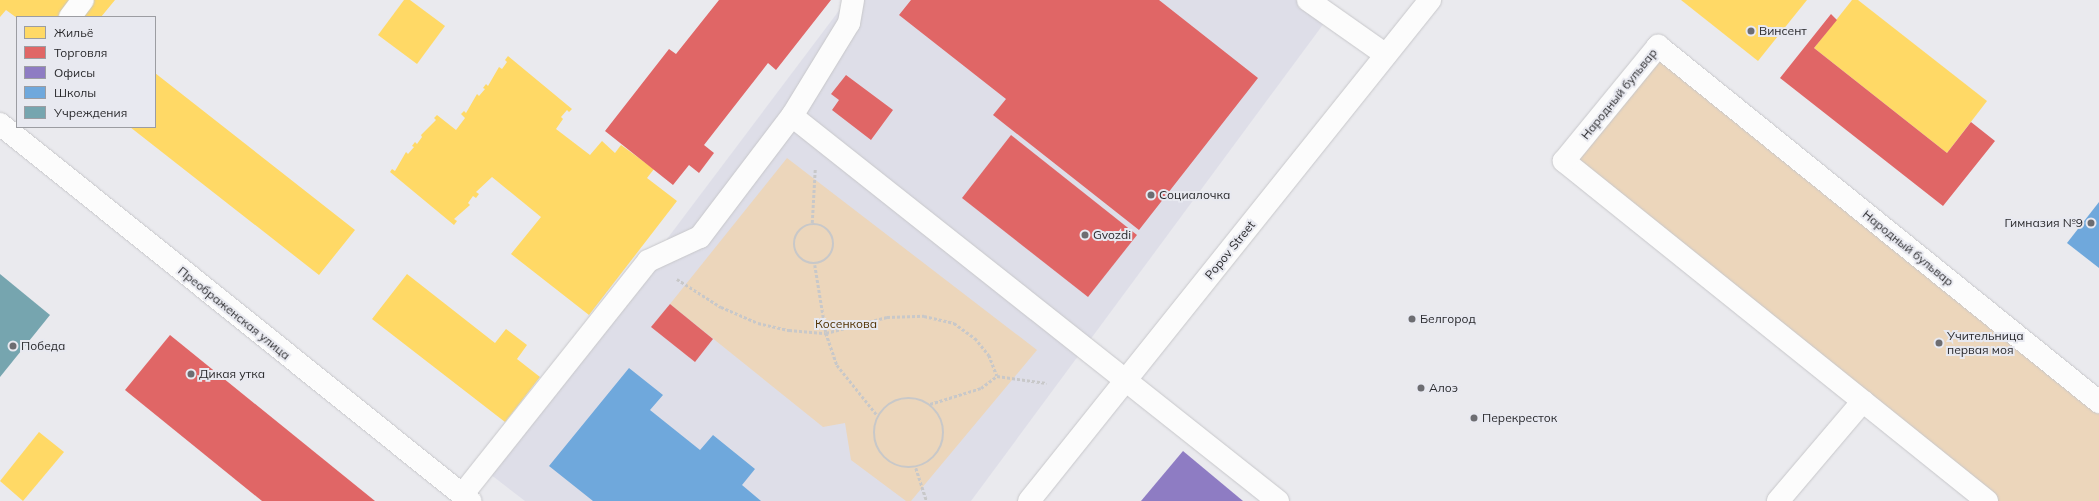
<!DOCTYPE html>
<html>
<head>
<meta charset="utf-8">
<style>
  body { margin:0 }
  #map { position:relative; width:2099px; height:501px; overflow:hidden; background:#eaeaee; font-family:Mulish,sans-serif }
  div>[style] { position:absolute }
  .built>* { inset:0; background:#dedee8 }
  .green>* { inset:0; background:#ecd6bb }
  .homes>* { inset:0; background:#ffd966 }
  .shops>* { inset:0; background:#e06666 }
  .offices>* { inset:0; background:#8e7cc3 }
  .schools>* { inset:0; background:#6fa8dc }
  .public>* { inset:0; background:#76a5af }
  .path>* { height:2.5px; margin-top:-1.25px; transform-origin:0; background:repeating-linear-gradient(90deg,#c8c8c9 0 3px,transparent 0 5px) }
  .path>.ring { margin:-1.25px; padding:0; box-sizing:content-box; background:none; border:2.5px solid #c8c8c9; border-radius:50% }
  .roads { filter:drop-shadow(0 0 1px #c7c7ca) drop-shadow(0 0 1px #c7c7ca) }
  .minor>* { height:22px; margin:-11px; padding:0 11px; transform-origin:11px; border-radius:11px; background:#fcfcfc }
  .major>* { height:22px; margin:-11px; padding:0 11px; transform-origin:11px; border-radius:11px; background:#fcfcfc }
  .dots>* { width:11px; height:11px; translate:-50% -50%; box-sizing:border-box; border:2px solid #e8e9f0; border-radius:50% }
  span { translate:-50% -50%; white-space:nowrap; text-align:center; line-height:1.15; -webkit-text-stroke:4px #e8e9f0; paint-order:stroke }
  .poi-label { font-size:12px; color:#2a2a2d }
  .left { translate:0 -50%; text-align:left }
  .right { translate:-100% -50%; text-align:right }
  .street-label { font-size:12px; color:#2a2a2d }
  .park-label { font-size:12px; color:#513202 }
  .legend { position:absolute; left:16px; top:16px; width:140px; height:112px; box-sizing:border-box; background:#e8e9f0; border:1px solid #9c9da2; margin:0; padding:5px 7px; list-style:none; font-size:12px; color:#2a2a2d }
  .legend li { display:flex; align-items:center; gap:8px; height:20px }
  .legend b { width:20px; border:1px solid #9c9da2 }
</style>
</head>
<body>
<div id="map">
  <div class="built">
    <div style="clip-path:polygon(847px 0,1327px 0,1336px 7px,971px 501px,525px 501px,490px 474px)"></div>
  </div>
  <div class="green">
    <div style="clip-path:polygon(1659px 49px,2099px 405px,2099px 501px,1991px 501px,1568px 160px)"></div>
    <div style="clip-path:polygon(787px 158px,1037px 350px,911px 501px,906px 501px,851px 460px,845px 423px,823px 427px,670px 304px)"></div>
  </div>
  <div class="homes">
    <div style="clip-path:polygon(0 0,115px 0,101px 17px,17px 18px,6px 10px,0 17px)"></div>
    <div style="clip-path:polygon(404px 0,410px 0,445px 26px,417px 64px,378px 35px)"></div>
    <div style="clip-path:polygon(1681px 0,1807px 0,1758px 61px)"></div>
    <div style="clip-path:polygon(1852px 0,1858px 0,1987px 101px,1947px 153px,1814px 48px)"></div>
    <div style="clip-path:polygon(508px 56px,572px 109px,569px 112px,567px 110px,561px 117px,563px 119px,556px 129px,590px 155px,602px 141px,615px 153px,621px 145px,654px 169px,647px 178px,677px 201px,589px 315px,511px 254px,541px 217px,492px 177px,476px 192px,479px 194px,476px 198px,473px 196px,468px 203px,470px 205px,454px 219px,457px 221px,454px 225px,390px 172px,392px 169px,395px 171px,406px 152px,408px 154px,414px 147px,412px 146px,415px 142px,417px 144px,422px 137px,421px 135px,436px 120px,434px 118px,437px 115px,456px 130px,465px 118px,461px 114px,464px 111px,466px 113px,477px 94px,479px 96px,485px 89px,483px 88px,486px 84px,488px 86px,499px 67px,502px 69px,507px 62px,505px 60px)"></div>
    <div style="clip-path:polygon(155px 73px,355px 230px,319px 275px,130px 127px,155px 127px)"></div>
    <div style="clip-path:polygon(407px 274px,495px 343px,506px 329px,527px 345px,517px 359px,540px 377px,505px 422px,372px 319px)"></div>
    <div style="clip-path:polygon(39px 432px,64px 452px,23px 501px,0 481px)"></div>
  </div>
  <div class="shops">
    <div style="clip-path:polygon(719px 0,831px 0,776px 70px,768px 63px,704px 145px,714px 153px,699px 173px,689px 165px,673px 185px,605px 131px,669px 49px,676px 54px)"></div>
    <div style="clip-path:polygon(911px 0,1159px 0,1258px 78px,1139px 230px,993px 115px,1006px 99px,899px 15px)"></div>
    <div style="clip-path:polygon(1831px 14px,1837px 20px,1814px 48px,1947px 153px,1971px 122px,1995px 141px,1943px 206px,1780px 78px)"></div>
    <div style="clip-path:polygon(846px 75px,893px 110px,871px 140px,832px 110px,839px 100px,831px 94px)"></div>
    <div style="clip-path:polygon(1011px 135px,1137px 235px,1088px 297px,962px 198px)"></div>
    <div style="clip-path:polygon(670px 304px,713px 339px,695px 362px,651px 327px)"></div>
    <div style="clip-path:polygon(170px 335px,375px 501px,262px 501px,125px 390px)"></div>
  </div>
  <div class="offices">
    <div style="clip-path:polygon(1183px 451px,1243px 501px,1141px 501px)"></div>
  </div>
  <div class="schools">
    <div style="clip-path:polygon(2099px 202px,2099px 268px,2067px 243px)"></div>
    <div style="clip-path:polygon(629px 368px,663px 395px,650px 410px,700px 450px,713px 435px,755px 469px,742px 485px,761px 501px,593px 501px,549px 466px)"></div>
  </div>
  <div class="public">
    <div style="clip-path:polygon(0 274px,50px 315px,0 377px)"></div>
  </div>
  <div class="path">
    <div style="left:812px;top:223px;width:54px;rotate:-86.8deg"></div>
    <div class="ring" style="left:794px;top:224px;width:37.5px;height:37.5px"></div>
    <div style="left:815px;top:265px;width:69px;rotate:80.8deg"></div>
    <div style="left:826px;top:333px;width:34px;rotate:71deg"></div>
    <div style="left:837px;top:365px;width:64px;rotate:51.3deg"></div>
    <div style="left:677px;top:279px;width:52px;rotate:32.5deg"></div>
    <div style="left:721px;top:307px;width:40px;rotate:23.4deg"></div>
    <div style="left:758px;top:323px;width:32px;rotate:13deg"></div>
    <div style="left:789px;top:330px;width:37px;rotate:5deg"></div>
    <div style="left:826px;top:333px;width:63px;rotate:-14.7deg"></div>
    <div style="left:887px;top:317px;width:37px;rotate:-2deg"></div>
    <div style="left:924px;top:316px;width:31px;rotate:13deg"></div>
    <div style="left:954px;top:323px;width:26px;rotate:36deg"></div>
    <div style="left:975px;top:338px;width:22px;rotate:51deg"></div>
    <div style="left:989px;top:355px;width:22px;rotate:69deg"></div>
    <div class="ring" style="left:874px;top:398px;width:67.5px;height:67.5px"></div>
    <div style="left:930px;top:404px;width:53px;rotate:-17.4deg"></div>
    <div style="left:981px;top:388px;width:20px;rotate:-37deg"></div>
    <div style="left:997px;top:376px;width:50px;rotate:8deg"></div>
    <div style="left:916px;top:468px;width:35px;rotate:72deg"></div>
  </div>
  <div class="roads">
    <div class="minor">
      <div style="left:1308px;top:0;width:95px;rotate:35.2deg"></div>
      <div style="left:70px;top:17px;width:21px;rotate:-53deg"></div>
      <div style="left:792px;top:116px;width:109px;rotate:-58.5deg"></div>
      <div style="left:849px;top:23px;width:23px;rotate:-80deg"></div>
      <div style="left:462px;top:495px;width:299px;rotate:-51.5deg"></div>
      <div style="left:648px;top:261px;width:57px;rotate:-24.8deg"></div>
      <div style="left:700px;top:237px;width:152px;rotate:-52.8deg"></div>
      <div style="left:792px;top:116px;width:620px;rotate:38.39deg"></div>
      <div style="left:1778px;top:501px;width:131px;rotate:-49.6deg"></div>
      <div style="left:1987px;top:501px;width:543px;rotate:-141.21deg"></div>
      <div style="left:1564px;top:161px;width:149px;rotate:-50.7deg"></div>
      <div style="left:1658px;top:46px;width:567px;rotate:38.91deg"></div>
    </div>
    <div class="major">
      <div style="left:0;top:124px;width:603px;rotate:38.73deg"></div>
      <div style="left:1029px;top:501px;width:642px;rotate:-51.33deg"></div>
    </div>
  </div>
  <div class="dots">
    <div style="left:1751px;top:31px;background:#6d6d71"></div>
    <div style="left:1151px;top:195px;background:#6d6d71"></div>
    <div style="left:2091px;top:223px;background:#6d6d71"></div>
    <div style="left:1085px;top:235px;background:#6d6d71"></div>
    <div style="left:1412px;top:319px;background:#6d6d71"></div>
    <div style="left:1939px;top:343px;background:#6d6d71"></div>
    <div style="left:13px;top:346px;background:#6d6d71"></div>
    <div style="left:191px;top:374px;background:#6d6d71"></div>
    <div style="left:1421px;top:388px;background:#6d6d71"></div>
    <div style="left:1474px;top:418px;background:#6d6d71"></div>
  </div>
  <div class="poi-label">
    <span class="left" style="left:1759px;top:31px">Винсент</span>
    <span class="left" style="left:1159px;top:195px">Социалочка</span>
    <span class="right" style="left:2083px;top:223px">Гимназия №9</span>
    <span class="left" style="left:1093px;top:235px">Gvozdi</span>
    <span class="left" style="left:1420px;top:319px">Белгород</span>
    <span class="left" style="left:1947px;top:343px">Учительница<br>первая моя</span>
    <span class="left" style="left:21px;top:346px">Победа</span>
    <span class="left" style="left:199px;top:374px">Дикая утка</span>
    <span class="left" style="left:1429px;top:388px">Алоэ</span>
    <span class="left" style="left:1482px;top:418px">Перекресток</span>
  </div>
  <div class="street-label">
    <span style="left:1619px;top:94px;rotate:-51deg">Народный бульвар</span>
    <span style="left:1908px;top:248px;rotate:39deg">Народный бульвар</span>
    <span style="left:1230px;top:250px;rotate:-51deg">Popov Street</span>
    <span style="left:234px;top:313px;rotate:39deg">Преображенская улица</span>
  </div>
  <div class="park-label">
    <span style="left:846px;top:324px">Косенкова</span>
  </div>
  <ul class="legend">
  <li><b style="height:11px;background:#ffd966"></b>Жильё</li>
  <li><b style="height:11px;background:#e06666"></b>Торговля</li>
  <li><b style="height:11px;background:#8e7cc3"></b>Офисы</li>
  <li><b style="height:11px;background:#6fa8dc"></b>Школы</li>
  <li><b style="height:11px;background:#76a5af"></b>Учреждения</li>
  </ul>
</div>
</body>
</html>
